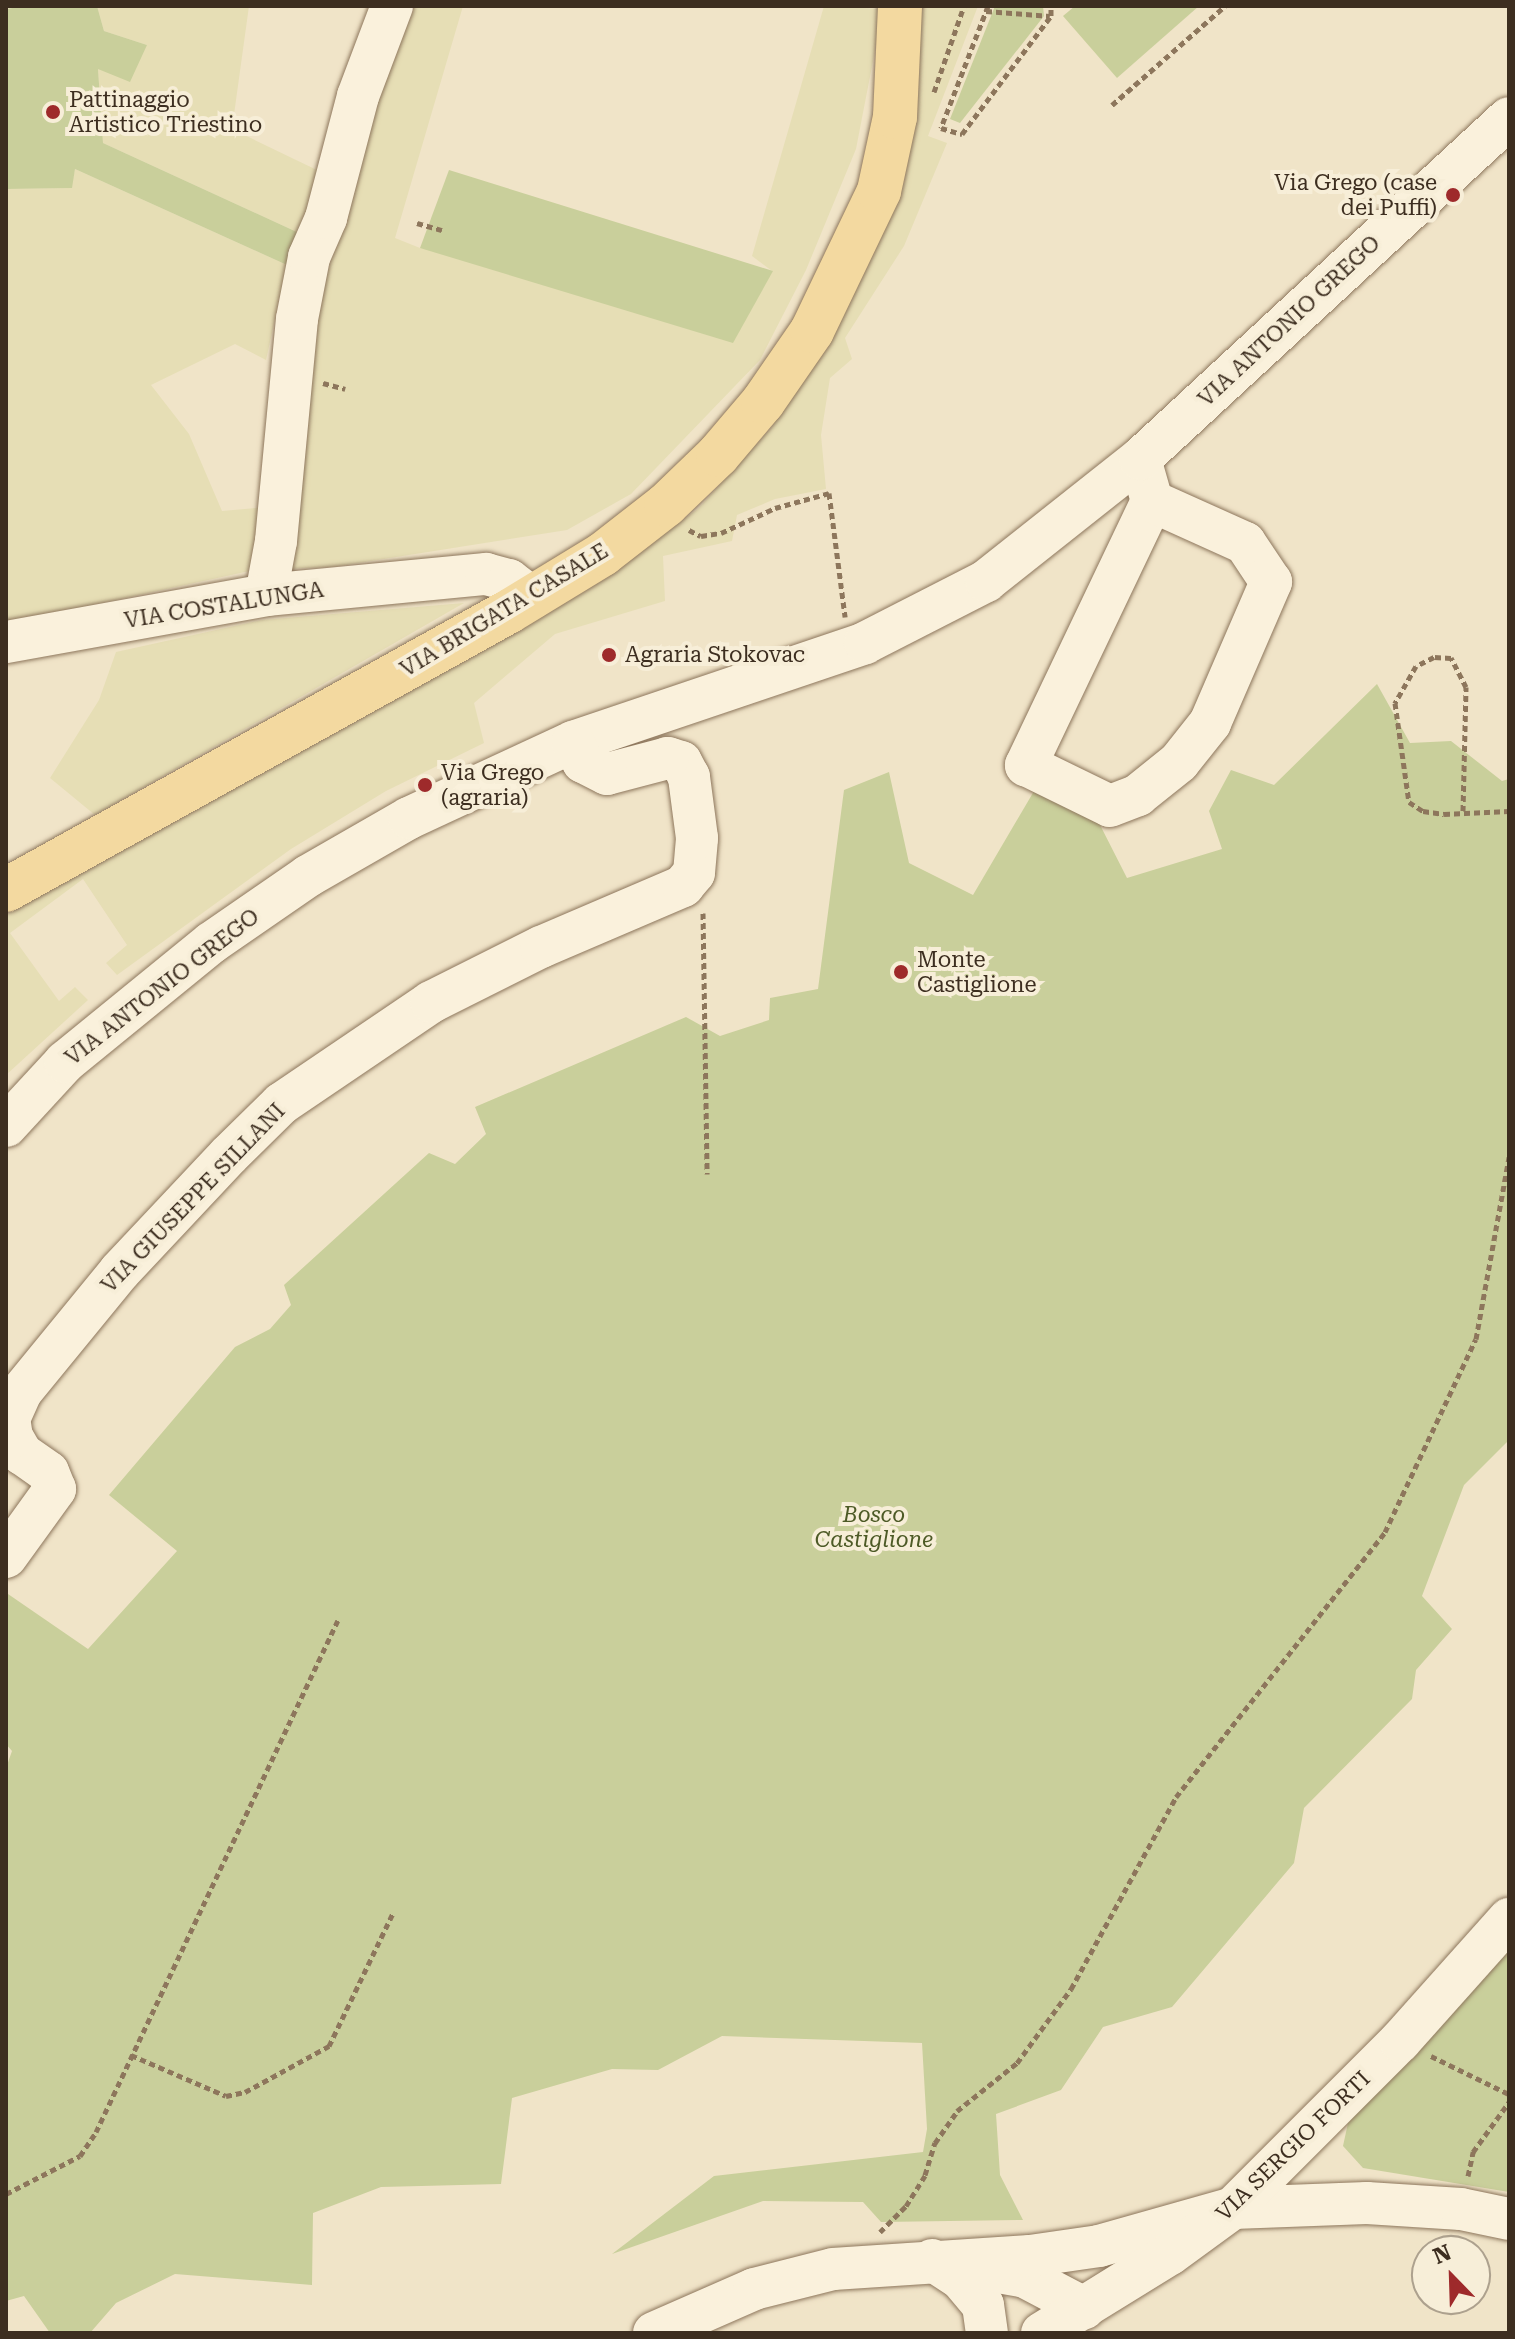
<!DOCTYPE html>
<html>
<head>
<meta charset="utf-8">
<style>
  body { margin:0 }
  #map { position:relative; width:1515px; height:2339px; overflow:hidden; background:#f0e4c8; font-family:"Roboto Serif",serif }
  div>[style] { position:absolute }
  .farmland>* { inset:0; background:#e6deb5 }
  .green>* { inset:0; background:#c9cf9b }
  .path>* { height:5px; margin-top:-2.5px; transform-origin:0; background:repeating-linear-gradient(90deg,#8d765c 0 6px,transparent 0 10px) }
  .roads { filter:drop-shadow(0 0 2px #8d765c) drop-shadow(0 0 2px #8d765c) }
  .minor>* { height:42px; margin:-21px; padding:0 21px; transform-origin:21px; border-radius:21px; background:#faf1dc }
  .major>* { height:44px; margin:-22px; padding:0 22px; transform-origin:22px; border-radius:22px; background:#f3d9a0 }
  .dots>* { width:22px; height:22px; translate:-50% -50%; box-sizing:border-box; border:4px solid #f7eed8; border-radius:50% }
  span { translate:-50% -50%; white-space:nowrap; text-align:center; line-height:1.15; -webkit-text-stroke:8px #f7eed8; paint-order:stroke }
  .poi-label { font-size:22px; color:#3d2e20 }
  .left { translate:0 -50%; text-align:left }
  .right { translate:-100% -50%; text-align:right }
  .street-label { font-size:22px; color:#3d2e20 }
  .park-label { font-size:22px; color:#4d5a26; font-style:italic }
  .frame { position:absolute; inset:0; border:8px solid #3d2e20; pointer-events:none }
  .north { position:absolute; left:1411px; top:2235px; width:80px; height:80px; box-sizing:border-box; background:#f7eed8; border:2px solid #ada18e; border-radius:50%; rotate:337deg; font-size:22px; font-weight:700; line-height:32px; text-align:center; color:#3d2e20 }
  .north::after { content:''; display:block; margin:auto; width:28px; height:36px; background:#9e2a2b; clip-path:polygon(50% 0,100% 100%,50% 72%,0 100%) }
</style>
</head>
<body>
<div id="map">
  <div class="farmland">
    <div style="clip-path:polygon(97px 6px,249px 6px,232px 129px,321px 172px,299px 233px,103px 143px,98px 69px,147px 45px,104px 31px)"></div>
    <div style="clip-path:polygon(415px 6px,463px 6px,395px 238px,420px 248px,772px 271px,752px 256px,824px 6px,883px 9px,856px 149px,806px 270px,760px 360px,631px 494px,567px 530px,333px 567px,283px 569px,317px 313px,365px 133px)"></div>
    <div style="clip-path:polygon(920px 6px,978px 6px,928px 136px,947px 143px,904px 246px,845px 338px,852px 359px,830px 378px,821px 435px,826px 489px,775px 499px,737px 515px,732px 541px,663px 556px,665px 601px,555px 634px,474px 703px,484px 743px,386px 791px,291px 849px,117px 975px,106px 963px,127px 945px,83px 879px,10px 933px,59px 1001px,75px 987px,88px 1000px,6px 1075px,6px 915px,593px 583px,698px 509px,771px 428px,836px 329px)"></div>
    <div style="clip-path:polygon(75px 169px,287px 265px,266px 360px,235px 344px,151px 385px,189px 434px,222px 511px,268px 507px,254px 570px,6px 624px,6px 189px,71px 188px)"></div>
    <div style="clip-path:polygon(464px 603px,95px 815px,50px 778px,99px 700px,116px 652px,262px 620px)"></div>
  </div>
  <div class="green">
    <div style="clip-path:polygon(25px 6px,97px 6px,104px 31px,147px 45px,130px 82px,98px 69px,103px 143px,299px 233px,287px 265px,75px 169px,72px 188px,6px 189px,6px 9px)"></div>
    <div style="clip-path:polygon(995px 6px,1043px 6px,1044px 16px,960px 123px,950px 119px)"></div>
    <div style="clip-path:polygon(1075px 6px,1199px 6px,1117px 78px,1063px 16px)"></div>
    <div style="clip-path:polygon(449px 170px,773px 271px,733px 343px,420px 248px)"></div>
    <div style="clip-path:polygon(1377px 684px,1410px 743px,1451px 741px,1502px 781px,1509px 779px,1509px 1440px,1464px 1485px,1422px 1596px,1452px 1629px,1416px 1670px,1412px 1699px,1304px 1808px,1294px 1863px,1172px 2007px,1103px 2027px,1061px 2090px,996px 2114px,1000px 2175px,1023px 2220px,881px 2222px,863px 2202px,763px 2201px,612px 2254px,714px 2176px,923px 2152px,927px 2129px,922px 2043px,722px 2036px,658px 2070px,612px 2069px,512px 2098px,501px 2184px,381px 2187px,313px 2213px,312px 2285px,175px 2274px,116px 2303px,90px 2333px,50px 2333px,24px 2296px,6px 2301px,6px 1768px,12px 1751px,6px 1744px,8px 1594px,88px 1649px,177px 1551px,109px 1495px,235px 1347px,270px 1329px,291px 1305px,284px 1285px,429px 1153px,455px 1164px,486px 1134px,475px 1107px,686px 1017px,720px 1036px,769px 1020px,770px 998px,818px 989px,844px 790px,889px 772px,909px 863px,973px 895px,1037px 786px,1097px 819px,1127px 878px,1222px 849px,1209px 811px,1231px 770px,1274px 785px)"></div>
    <div style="clip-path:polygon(1509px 1948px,1509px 2192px,1363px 2168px,1343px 2146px,1348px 2123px)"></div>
  </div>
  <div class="path">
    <div style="left:988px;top:6px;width:131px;rotate:111.1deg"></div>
    <div style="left:941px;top:128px;width:22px;rotate:16deg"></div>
    <div style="left:962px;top:134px;width:148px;rotate:-53deg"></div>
    <div style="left:1051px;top:16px;width:10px;rotate:-90deg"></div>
    <div style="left:986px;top:11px;width:64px;rotate:4.5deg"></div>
    <div style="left:934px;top:92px;width:91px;rotate:-70.8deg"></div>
    <div style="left:1112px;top:105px;width:150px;rotate:-41.2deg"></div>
    <div style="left:417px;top:223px;width:26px;rotate:16deg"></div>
    <div style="left:323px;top:383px;width:23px;rotate:15deg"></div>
    <div style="left:689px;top:530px;width:13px;rotate:27deg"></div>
    <div style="left:701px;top:536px;width:20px;rotate:-9deg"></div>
    <div style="left:721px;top:533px;width:60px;rotate:-24.8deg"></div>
    <div style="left:775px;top:508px;width:56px;rotate:-15.5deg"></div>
    <div style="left:829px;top:493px;width:125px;rotate:82.6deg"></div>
    <div style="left:1463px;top:811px;width:124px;rotate:-88.6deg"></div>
    <div style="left:1466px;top:687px;width:33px;rotate:-117deg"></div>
    <div style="left:1451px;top:658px;width:17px;rotate:-177deg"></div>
    <div style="left:1434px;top:657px;width:20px;rotate:153deg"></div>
    <div style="left:1416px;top:666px;width:43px;rotate:119.6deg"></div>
    <div style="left:1395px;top:703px;width:100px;rotate:82deg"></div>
    <div style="left:1409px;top:802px;width:17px;rotate:33deg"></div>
    <div style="left:1423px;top:811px;width:21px;rotate:8deg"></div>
    <div style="left:1444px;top:814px;width:65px;rotate:-2.6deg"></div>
    <div style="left:703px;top:913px;width:261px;rotate:89.1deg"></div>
    <div style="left:131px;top:2055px;width:103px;rotate:23.3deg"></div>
    <div style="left:226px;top:2096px;width:19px;rotate:-12deg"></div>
    <div style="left:245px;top:2092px;width:96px;rotate:-28.7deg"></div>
    <div style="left:329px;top:2046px;width:148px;rotate:-64.3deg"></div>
    <div style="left:1431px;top:2056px;width:87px;rotate:26deg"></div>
    <div style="left:1468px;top:2176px;width:25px;rotate:-78deg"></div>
    <div style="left:1473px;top:2152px;width:62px;rotate:-54.2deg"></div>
    <div style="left:6px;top:2194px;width:83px;rotate:-27.2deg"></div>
    <div style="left:80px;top:2156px;width:29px;rotate:-56deg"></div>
    <div style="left:96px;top:2132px;width:566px;rotate:-64.7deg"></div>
    <div style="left:880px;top:2232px;width:37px;rotate:-45deg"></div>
    <div style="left:906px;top:2206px;width:36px;rotate:-58deg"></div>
    <div style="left:925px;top:2175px;width:34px;rotate:-73deg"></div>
    <div style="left:935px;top:2143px;width:39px;rotate:-55deg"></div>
    <div style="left:957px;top:2111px;width:77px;rotate:-38.7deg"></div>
    <div style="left:1017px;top:2063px;width:92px;rotate:-53.9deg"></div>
    <div style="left:1071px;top:1989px;width:219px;rotate:-61.3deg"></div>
    <div style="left:1176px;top:1797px;width:337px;rotate:-51.7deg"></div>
    <div style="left:1385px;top:1532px;width:213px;rotate:-64.8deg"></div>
    <div style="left:1476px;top:1339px;width:185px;rotate:-79.7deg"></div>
  </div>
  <div class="roads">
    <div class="minor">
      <div style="left:1140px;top:459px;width:44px;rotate:74.1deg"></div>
      <div style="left:1152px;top:501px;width:293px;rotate:115.5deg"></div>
      <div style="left:1026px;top:765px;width:93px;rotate:26deg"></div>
      <div style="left:1110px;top:806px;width:30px;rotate:-21deg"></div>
      <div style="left:1138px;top:795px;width:53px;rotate:-38.8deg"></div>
      <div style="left:1179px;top:762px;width:50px;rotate:-51.5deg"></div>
      <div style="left:1210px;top:723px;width:154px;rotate:-66.6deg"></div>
      <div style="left:1271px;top:582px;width:47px;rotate:-123.7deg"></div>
      <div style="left:1245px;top:543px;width:102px;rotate:-155.7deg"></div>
      <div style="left:266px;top:595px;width:55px;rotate:-79.5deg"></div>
      <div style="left:276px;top:541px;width:223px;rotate:-84.6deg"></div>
      <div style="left:297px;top:319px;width:63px;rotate:-79deg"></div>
      <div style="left:309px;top:257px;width:43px;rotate:-66.4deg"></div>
      <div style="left:326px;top:218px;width:126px;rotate:-75.3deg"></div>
      <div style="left:358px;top:96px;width:96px;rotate:-69.3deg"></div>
      <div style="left:6px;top:642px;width:264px;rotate:-10.2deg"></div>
      <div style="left:266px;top:595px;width:221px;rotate:-5.5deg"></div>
      <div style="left:486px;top:574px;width:24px;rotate:15deg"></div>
      <div style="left:509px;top:580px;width:29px;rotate:38deg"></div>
      <div style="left:6px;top:1126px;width:87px;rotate:-47.3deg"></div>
      <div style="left:65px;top:1062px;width:188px;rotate:-39.2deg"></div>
      <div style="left:211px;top:943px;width:118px;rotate:-34.6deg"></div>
      <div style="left:308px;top:876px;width:116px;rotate:-29.9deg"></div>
      <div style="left:409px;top:818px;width:181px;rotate:-24.9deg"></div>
      <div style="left:573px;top:742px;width:308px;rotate:-18.7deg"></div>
      <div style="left:865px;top:643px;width:136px;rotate:-27.1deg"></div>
      <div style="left:986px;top:581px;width:196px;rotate:-38.4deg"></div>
      <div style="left:1140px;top:459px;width:502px;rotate:-42.74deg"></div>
      <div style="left:6px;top:1557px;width:84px;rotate:-54.2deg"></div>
      <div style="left:55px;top:1489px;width:18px;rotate:-112deg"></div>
      <div style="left:48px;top:1472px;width:32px;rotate:-145deg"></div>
      <div style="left:22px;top:1454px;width:20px;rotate:-120deg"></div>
      <div style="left:12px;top:1437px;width:18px;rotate:-99deg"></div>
      <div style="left:9px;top:1419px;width:30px;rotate:-66deg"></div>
      <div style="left:21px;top:1392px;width:156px;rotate:-50.7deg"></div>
      <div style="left:120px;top:1271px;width:159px;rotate:-46.8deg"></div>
      <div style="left:229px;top:1155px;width:74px;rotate:-44.5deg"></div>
      <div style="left:282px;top:1103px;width:180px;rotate:-34.1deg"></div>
      <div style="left:431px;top:1002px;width:123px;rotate:-26.6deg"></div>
      <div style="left:541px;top:947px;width:155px;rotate:-23.2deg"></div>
      <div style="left:683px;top:886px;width:17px;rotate:-50deg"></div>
      <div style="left:694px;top:873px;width:35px;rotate:-85deg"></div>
      <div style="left:697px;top:838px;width:62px;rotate:-97.5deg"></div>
      <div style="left:689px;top:777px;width:17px;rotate:-118deg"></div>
      <div style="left:681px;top:762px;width:14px;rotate:-163deg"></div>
      <div style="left:668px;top:758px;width:63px;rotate:165.3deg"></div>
      <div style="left:607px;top:774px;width:27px;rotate:-153deg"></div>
      <div style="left:583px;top:762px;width:22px;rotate:-117deg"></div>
      <div style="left:932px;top:2260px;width:35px;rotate:33deg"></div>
      <div style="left:961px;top:2279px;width:34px;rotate:50deg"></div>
      <div style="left:983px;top:2305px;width:28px;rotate:82deg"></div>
      <div style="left:987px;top:2270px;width:39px;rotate:10deg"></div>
      <div style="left:1025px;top:2277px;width:67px;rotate:27.7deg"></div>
      <div style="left:654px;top:2333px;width:109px;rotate:-23.7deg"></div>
      <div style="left:754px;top:2289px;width:81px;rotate:-14.2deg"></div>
      <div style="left:833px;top:2269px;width:197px;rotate:-3.8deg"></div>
      <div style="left:1030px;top:2256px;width:70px;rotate:-8.2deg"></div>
      <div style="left:1099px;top:2246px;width:139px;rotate:-15.8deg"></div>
      <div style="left:1233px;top:2208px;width:134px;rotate:-2.1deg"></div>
      <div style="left:1367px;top:2203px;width:94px;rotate:3.7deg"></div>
      <div style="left:1461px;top:2209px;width:49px;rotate:11.8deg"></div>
      <div style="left:1042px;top:2333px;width:150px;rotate:-31.7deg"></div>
      <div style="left:1170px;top:2254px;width:78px;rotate:-36.1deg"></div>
      <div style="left:1233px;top:2208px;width:236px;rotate:-45deg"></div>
      <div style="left:1400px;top:2041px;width:164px;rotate:-48.2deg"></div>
    </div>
    <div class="major">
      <div style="left:6px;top:890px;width:574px;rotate:-28.98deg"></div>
      <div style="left:508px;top:612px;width:111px;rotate:-31.4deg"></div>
      <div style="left:603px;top:554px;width:80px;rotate:-37.9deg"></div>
      <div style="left:666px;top:505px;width:72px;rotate:-43.9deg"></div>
      <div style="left:718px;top:455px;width:70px;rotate:-49.7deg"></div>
      <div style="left:763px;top:402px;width:86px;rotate:-55.4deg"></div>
      <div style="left:812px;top:331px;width:155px;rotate:-64.4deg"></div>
      <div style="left:879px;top:191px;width:76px;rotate:-77.8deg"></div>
      <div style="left:895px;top:117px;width:111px;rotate:-87.4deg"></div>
    </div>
  </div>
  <div class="dots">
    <div style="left:53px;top:112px;background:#9e2a2b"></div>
    <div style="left:1453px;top:195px;background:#9e2a2b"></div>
    <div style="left:609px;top:655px;background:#9e2a2b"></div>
    <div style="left:425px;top:785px;background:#9e2a2b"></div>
    <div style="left:901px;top:972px;background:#9e2a2b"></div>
  </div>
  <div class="poi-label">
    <span class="left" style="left:69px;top:112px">Pattinaggio<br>Artistico Triestino</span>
    <span class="right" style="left:1437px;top:195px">Via Grego (case<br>dei Puffi)</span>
    <span class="left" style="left:625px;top:655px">Agraria Stokovac</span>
    <span class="left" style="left:441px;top:785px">Via Grego<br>(agraria)</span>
    <span class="left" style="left:917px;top:972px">Monte<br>Castiglione</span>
  </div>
  <div class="street-label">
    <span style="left:1289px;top:321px;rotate:-43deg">VIA ANTONIO GREGO</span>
    <span style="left:224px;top:605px;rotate:-9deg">VIA COSTALUNGA</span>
    <span style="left:504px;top:610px;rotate:-31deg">VIA BRIGATA CASALE</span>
    <span style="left:162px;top:987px;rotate:-38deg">VIA ANTONIO GREGO</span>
    <span style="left:193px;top:1198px;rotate:-46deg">VIA GIUSEPPE SILLANI</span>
    <span style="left:1293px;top:2146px;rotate:-44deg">VIA SERGIO FORTI</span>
  </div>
  <div class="park-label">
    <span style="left:874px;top:1527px">Bosco<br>Castiglione</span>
  </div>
  <div class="frame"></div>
  <div class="north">N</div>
</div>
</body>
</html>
